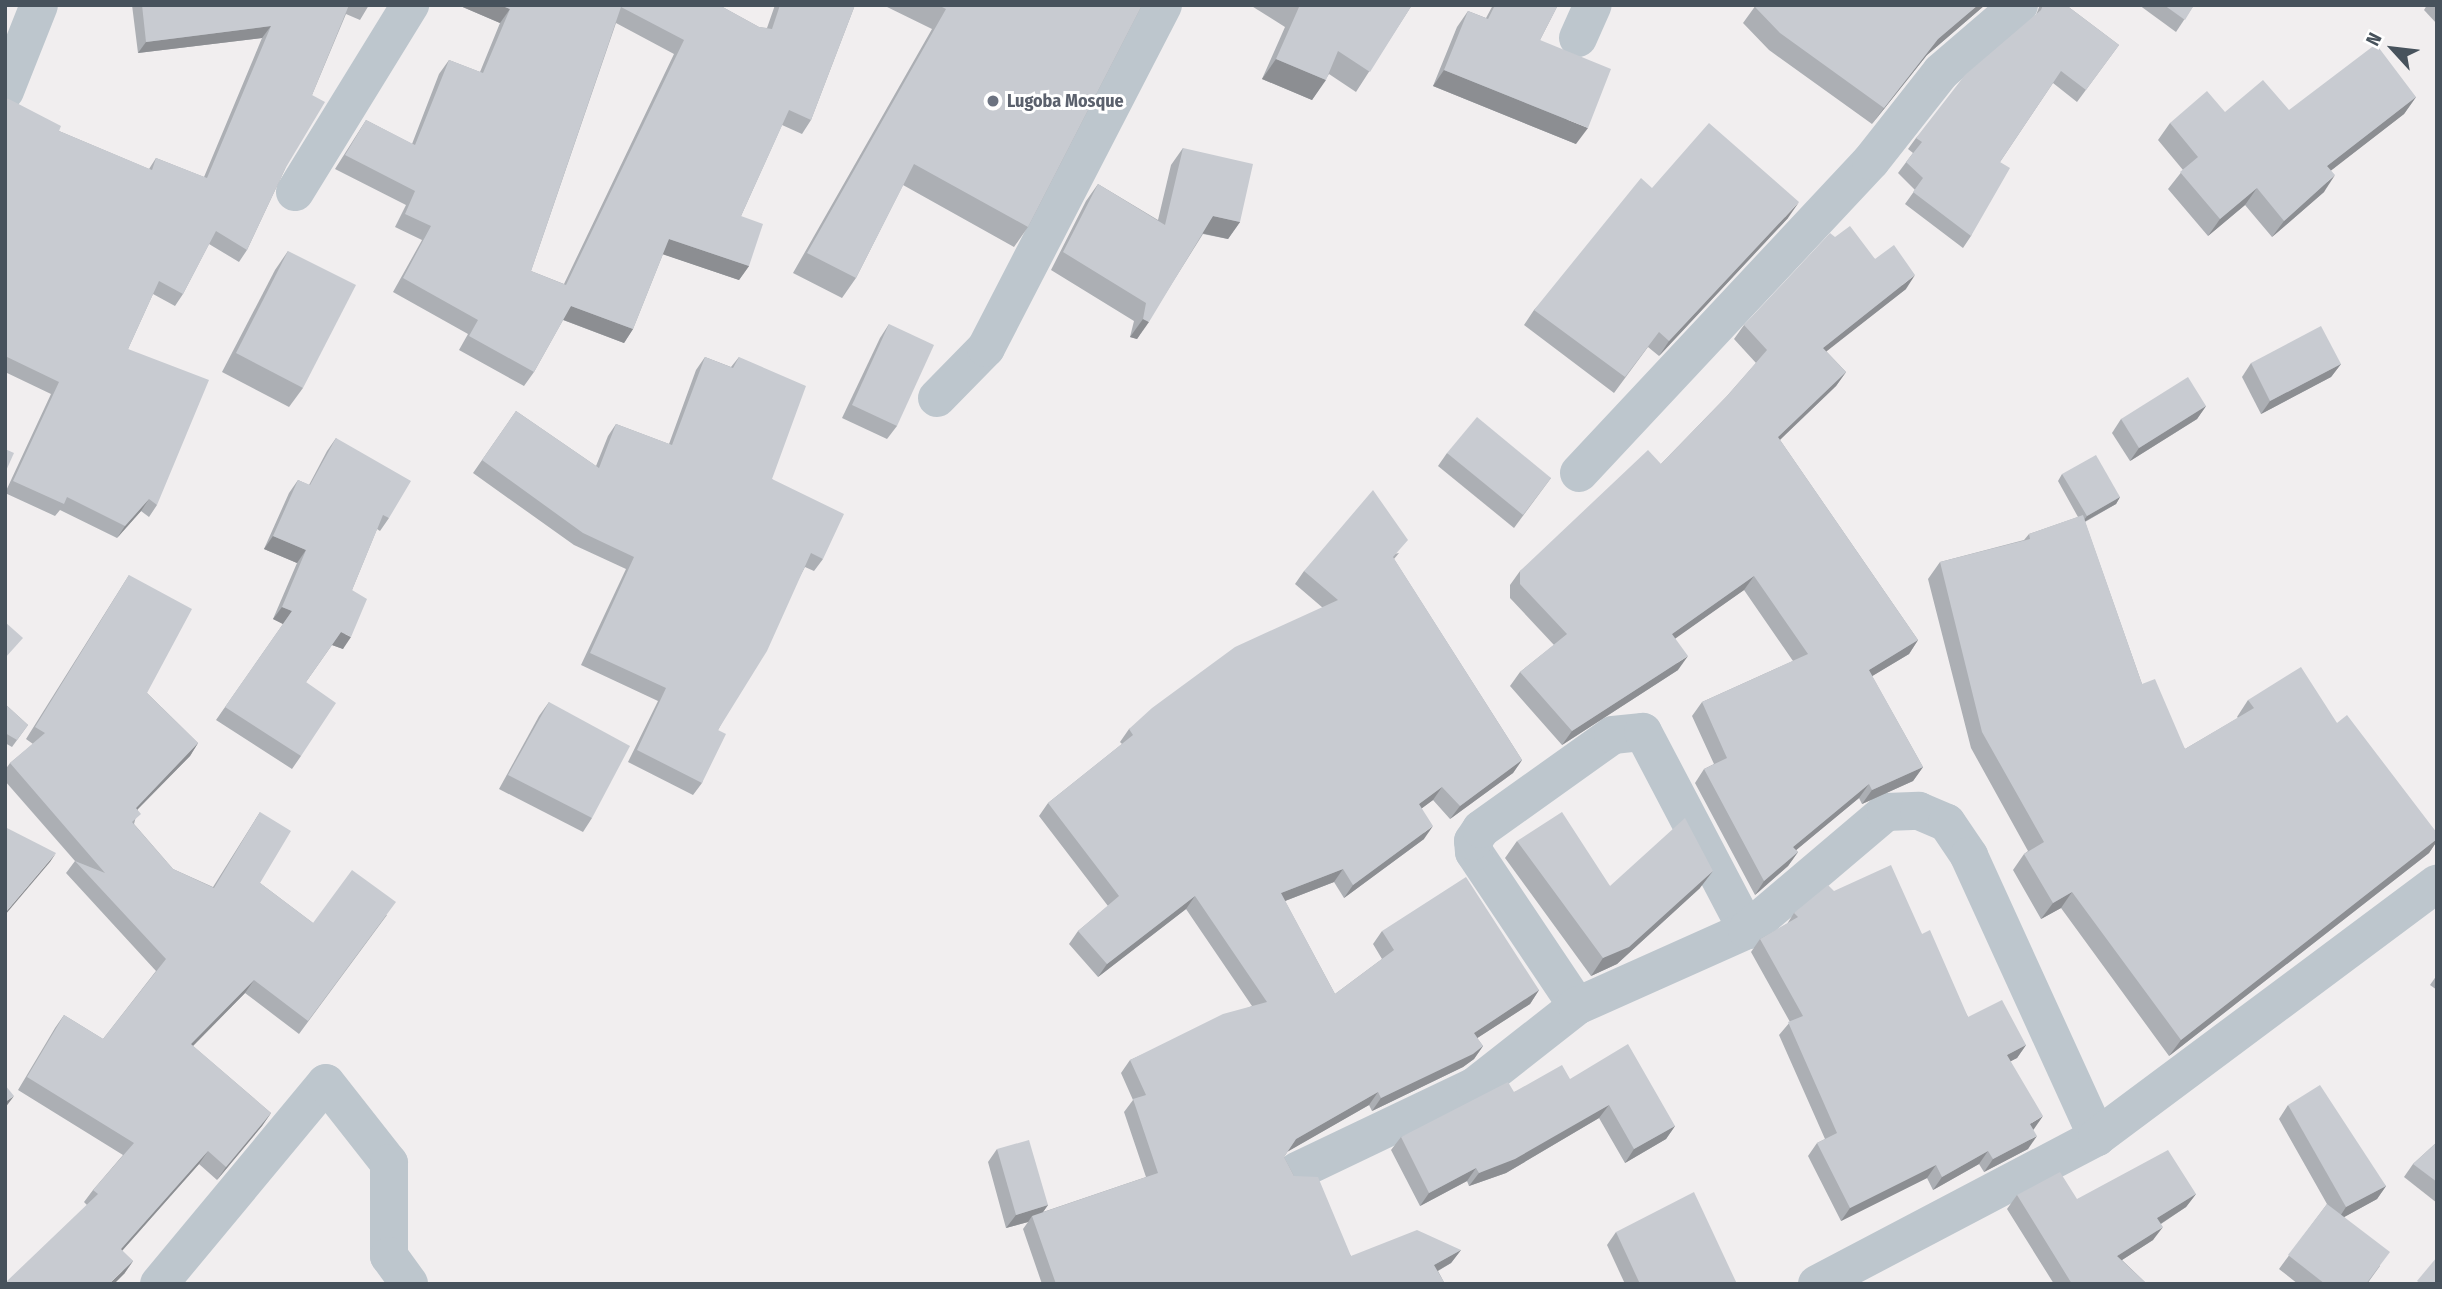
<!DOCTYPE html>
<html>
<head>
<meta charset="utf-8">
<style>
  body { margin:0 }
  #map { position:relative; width:2442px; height:1289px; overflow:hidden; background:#f1eeef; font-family:"Fira Sans Condensed",sans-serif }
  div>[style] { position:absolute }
  .street>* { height:38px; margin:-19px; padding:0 19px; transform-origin:19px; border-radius:19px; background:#bdc6cd }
  .wall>* { inset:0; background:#acafb4 }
  .shaded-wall>* { inset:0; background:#8c8e92 }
  .building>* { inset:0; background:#c8cbd1 }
  .dots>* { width:19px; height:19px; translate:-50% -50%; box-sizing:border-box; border:4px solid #fff; border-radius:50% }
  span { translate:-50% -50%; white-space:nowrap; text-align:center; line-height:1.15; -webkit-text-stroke:6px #fff; paint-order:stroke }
  .worship-label { font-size:18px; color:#5b616d; font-weight:700 }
  .left { translate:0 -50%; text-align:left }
  .frame { position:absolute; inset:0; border:7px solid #47525c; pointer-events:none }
  .north { position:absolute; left:2358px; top:14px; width:70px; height:70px; -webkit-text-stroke:5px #fff; paint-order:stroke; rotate:297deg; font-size:19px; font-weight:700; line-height:28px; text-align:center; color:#47525c }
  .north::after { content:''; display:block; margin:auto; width:24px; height:32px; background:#47525c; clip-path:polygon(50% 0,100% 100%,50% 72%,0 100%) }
</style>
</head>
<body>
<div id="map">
  <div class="street">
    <div style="left:1578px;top:38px;width:36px;rotate:-66deg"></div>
    <div style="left:5px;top:91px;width:92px;rotate:-68.4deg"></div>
    <div style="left:295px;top:192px;width:220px;rotate:-58.4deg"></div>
    <div style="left:937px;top:398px;width:70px;rotate:-45.6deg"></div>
    <div style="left:986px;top:348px;width:386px;rotate:-62.7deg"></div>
    <div style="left:1579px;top:473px;width:427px;rotate:-46.9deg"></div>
    <div style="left:1871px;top:161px;width:113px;rotate:-51.8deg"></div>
    <div style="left:1941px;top:72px;width:103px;rotate:-40.7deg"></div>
    <div style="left:1577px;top:1006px;width:185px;rotate:-123.8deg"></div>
    <div style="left:1474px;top:852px;width:11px;rotate:-95deg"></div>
    <div style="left:1473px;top:841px;width:14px;rotate:-56deg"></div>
    <div style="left:1481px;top:829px;width:162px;rotate:-35.5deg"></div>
    <div style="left:1613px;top:735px;width:30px;rotate:-6deg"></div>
    <div style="left:1643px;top:732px;width:224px;rotate:62.3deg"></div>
    <div style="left:1297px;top:1171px;width:197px;rotate:-25.5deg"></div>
    <div style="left:1475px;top:1086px;width:130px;rotate:-38.1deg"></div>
    <div style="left:1577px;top:1006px;width:186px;rotate:-24.1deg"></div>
    <div style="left:1747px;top:930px;width:182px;rotate:-40.3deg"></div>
    <div style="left:1886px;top:812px;width:33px;rotate:-2deg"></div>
    <div style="left:1919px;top:811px;width:30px;rotate:23deg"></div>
    <div style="left:1947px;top:823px;width:40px;rotate:56deg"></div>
    <div style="left:1969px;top:856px;width:309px;rotate:65.5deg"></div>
    <div style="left:159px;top:1284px;width:261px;rotate:-50.3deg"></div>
    <div style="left:326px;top:1083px;width:102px;rotate:51.8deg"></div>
    <div style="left:389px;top:1163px;width:93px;rotate:90deg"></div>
    <div style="left:389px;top:1256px;width:34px;rotate:54deg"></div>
    <div style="left:1817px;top:1284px;width:316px;rotate:-27.7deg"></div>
    <div style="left:2097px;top:1137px;width:424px;rotate:-36.7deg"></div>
  </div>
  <div class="wall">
    <div style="clip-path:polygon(132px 5px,369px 5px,360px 20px,346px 14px,312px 95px,285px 169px,247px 250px,239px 262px,209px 244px,183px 294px,175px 306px,153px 294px,128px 349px,157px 505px,149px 517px,141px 511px,117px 538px,60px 510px,55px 516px,5px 493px,51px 394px,5px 372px,5px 97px,59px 131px,149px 169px,156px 158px,204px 177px,262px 38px,138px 53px)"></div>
    <div style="clip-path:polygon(evenodd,458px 5px,719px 5px,759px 27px,767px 28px,775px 5px,855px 5px,811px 120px,802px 134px,782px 125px,741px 216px,749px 266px,739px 280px,663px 254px,633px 329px,624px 343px,563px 320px,534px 372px,524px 386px,459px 350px,468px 334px,393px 292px,422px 240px,395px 227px,406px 205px,335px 169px,366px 120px,412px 144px,439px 74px,449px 60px,480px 72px,500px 23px,458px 5px,616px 23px,674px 54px,564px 284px,531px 271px,616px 23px)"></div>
    <div style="clip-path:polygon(883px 5px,1142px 5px,1028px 227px,1014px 247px,903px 185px,856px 278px,842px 298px,793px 273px,932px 29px)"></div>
    <div style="clip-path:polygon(1250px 5px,1412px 5px,1356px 92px,1329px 74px,1312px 100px,1262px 79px,1285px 27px)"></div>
    <div style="clip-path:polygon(1493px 5px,1558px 5px,1540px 40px,1576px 144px,1433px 86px,1457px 27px,1468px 11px,1486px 18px)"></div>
    <div style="clip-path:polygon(1756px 5px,1985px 5px,1927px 55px,1872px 124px,1769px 50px,1743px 23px)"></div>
    <div style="clip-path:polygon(2040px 5px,2066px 5px,2119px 45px,2077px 102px,2053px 83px,2000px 162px,1971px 236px,1963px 248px,1905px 204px,1915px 190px,1898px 173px,1913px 153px,1908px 149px,1916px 138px,2036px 15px)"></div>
    <div style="clip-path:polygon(2139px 5px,2194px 5px,2176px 32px)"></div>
    <div style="clip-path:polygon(2427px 5px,2437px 5px,2437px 24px,2424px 10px)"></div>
    <div style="clip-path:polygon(2416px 97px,2404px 114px,2331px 170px,2324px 192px,2272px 237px,2245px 205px,2208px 236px,2168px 189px,2183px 170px,2158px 140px,2170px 123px,2225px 112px,2289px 110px)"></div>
    <div style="clip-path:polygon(1183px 148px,1240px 222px,1228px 239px,1203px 234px,1137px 339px,1130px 337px,1134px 321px,1051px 270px,1086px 201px,1098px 184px,1158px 220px,1171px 165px)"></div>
    <div style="clip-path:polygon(1652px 188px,1788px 218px,1659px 356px,1648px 347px,1614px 393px,1524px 325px,1534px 310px)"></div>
    <div style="clip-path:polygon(1835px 237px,1875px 259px,1906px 289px,1826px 351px,1846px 372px,1836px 386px,1780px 440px,1918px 640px,1909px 654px,1872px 676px,1923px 767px,1913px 781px,1862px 804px,1859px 798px,1796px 850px,1798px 852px,1788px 866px,1755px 895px,1695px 783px,1704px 769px,1714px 764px,1692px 716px,1702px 702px,1793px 661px,1744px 590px,1675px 638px,1678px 670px,1562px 745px,1510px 686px,1520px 672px,1554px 645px,1510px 598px,1510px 585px,1520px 571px,1661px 464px,1727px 396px,1756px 363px,1734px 339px,1744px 325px)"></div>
    <div style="clip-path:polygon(288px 251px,303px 388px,289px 407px,222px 372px,275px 270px)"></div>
    <div style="clip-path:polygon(889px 324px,897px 426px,887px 439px,842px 418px,880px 338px)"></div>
    <div style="clip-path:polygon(705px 357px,731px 367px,739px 357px,772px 479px,823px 559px,814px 571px,805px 567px,718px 730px,702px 783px,693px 795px,628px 762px,658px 701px,581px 665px,626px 569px,574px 545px,473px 473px,516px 411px,596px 466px,608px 436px,616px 424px,669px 444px,696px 370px)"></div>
    <div style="clip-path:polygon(2251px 363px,2341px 364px,2331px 377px,2261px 414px,2242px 377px)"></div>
    <div style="clip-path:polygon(2206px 406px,2197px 419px,2130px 461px,2112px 433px,2121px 419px)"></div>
    <div style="clip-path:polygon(336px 438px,389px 518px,380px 531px,377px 529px,352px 590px,343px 649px,332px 645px,306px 682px,301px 756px,292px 769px,216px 720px,283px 624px,273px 619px,297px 563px,264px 549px,289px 493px,298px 480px,309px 485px,327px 451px)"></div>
    <div style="clip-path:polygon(1447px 453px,1551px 478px,1514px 528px,1438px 466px)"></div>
    <div style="clip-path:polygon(2062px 474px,2120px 497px,2116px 504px,2085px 522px,2142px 684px,2185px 749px,2238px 718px,2237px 717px,2248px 700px,2337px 723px,2437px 833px,2437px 841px,2429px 853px,2169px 1056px,2061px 908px,2041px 919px,2013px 870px,2024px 854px,2028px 851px,1971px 748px,1928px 579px,1940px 562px,2024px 540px,2029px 534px,2078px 517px,2058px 481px)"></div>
    <div style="clip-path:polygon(1399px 553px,1394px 559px,1522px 760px,1513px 773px,1450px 819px,1433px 800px,1422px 808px,1424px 839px,1344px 898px,1334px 882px,1285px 901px,1335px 994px,1382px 959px,1373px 944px,1382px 931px,1539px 990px,1530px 1004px,1477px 1038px,1483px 1046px,1474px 1059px,1463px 1067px,1372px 1111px,1369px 1105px,1288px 1151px,1284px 1157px,1294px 1176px,1351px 1256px,1461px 1250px,1451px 1263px,1438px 1271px,1445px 1284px,1042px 1284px,1023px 1229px,1028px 1222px,1006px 1228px,988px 1162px,997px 1149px,1048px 1205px,1043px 1212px,1146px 1177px,1124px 1112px,1133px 1100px,1121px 1073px,1130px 1060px,1252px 1006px,1186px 909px,1098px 977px,1069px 944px,1078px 931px,1108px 906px,1039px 816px,1048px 803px,1122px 744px,1120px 742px,1129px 729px,1323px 608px,1295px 584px,1304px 571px)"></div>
    <div style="clip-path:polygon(129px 575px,147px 693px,198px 743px,190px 756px,138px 809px,134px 824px,173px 869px,213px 887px,260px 812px,260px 883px,313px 923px,387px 915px,299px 1034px,245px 993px,193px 1046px,271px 1113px,262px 1126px,217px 1180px,199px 1164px,122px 1251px,133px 1261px,124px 1274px,87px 1205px,84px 1202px,93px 1190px,123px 1155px,18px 1090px,55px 1028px,64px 1015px,103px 1039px,156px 971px,66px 873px,75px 861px,5px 781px,5px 770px,10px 763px,33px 744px,26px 739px)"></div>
    <div style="clip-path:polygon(549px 702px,592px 818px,583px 832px,499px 789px,539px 716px)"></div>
    <div style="clip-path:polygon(5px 704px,28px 725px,12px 747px,5px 743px)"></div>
    <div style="clip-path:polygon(1517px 841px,1610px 886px,1700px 888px,1617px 964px,1591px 976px,1505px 858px)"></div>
    <div style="clip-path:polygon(1834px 891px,1922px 934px,1968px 1017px,2026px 1045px,2017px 1058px,2010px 1061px,2034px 1129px,2033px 1130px,2028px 1149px,1984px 1172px,1979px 1164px,1933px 1190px,1927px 1178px,1841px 1221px,1808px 1156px,1817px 1143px,1825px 1139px,1779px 1035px,1790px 1022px,1751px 952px,1760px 939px,1787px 924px,1794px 913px)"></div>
    <div style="clip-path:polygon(2437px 975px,2437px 990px,2430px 985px)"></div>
    <div style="clip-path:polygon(1570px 1079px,1675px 1126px,1666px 1139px,1625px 1163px,1599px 1118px,1506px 1173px,1469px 1186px,1467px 1181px,1420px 1206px,1391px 1150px,1401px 1137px,1514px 1092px)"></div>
    <div style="clip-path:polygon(2288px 1105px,2386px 1186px,2377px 1199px,2344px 1217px,2380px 1266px,2367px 1284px,2298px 1284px,2279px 1269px,2327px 1204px,2279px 1119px)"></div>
    <div style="clip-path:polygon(2437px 1142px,2437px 1203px,2404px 1177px,2413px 1164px)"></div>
    <div style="clip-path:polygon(2196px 1194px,2186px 1207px,2161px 1224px,2153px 1240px,2122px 1260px,2147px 1284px,2054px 1284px,2007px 1209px,2017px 1195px,2077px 1199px)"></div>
    <div style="clip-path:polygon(1616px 1232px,1737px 1284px,1625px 1284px,1607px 1245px)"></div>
  </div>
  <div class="shaded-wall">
    <div style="clip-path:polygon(458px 5px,500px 5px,510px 9px,500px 23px)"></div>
    <div style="clip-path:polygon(1978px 5px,1985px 5px,1927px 55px,1872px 124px,1884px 108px,1938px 39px)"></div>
    <div style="clip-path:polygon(271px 26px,262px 38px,138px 53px,146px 42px)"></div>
    <div style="clip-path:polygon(1276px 59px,1326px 80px,1312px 100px,1262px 79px)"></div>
    <div style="clip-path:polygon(1444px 70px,1588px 128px,1576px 144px,1433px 86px)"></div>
    <div style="clip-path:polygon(2416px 97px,2404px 114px,2315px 183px,2327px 166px)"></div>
    <div style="clip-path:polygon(2335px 175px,2324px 192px,2272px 237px,2284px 221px)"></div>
    <div style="clip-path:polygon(2257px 188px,2245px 205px,2208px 236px,2220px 219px)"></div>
    <div style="clip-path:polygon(1799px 202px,1788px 218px,1659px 356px,1669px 341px)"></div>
    <div style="clip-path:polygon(1213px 216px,1240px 222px,1228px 239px,1201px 233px)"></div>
    <div style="clip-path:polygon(669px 239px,749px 266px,739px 280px,659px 253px)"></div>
    <div style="clip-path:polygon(1915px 275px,1906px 289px,1813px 362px,1823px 348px)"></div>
    <div style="clip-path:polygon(571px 306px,633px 329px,624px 343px,561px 319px)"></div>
    <div style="clip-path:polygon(1143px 319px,1149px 322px,1137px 339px,1130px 337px)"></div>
    <div style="clip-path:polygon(2341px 364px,2331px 377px,2261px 414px,2270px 401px)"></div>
    <div style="clip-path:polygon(1846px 372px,1836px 386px,1768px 451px,1778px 437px)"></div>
    <div style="clip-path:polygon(2206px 406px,2197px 419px,2130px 461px,2139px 448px)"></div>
    <div style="clip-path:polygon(2120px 497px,2116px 504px,2082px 523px,2087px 516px)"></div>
    <div style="clip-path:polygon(149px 499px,141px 511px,117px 538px,125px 526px)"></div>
    <div style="clip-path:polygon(273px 536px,306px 550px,297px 563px,264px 549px)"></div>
    <div style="clip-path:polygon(1754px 576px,1744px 590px,1662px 648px,1672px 634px)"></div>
    <div style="clip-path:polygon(282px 607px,292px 611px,283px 624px,273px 619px)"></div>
    <div style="clip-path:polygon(341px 632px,351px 637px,343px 649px,332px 645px)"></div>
    <div style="clip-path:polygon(1918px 640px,1909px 654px,1859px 684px,1869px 670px)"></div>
    <div style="clip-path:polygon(1688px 656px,1678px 670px,1562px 745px,1572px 731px)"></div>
    <div style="clip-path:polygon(198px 743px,190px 756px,127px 820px,136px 808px)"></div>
    <div style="clip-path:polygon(1522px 760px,1513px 773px,1450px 819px,1460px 806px)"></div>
    <div style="clip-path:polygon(1923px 767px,1913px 781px,1862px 804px,1872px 790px)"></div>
    <div style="clip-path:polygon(1869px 784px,1859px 798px,1783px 861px,1793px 847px)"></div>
    <div style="clip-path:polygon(1442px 787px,1433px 800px,1410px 817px,1419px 804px)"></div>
    <div style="clip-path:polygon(1433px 826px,1424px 839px,1344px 898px,1353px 885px)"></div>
    <div style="clip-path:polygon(2437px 839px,2437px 841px,2429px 853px,2169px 1056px,2181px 1040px)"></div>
    <div style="clip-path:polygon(1798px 852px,1788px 866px,1755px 895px,1764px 881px)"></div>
    <div style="clip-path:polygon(56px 853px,50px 862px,5px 915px,5px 913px)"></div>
    <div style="clip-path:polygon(1343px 869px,1334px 882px,1272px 906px,1281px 893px)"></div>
    <div style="clip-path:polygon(1713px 871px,1700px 888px,1617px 964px,1591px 976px,1603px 958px)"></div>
    <div style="clip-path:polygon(2072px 892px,2061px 908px,2041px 919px,2053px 903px)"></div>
    <div style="clip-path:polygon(1195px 896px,1186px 909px,1098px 977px,1107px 964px)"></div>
    <div style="clip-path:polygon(254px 980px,245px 993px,182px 1057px,191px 1044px)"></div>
    <div style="clip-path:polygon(1539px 990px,1530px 1004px,1465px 1046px,1474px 1033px)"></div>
    <div style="clip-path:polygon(2026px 1045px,2017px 1058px,1998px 1068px,2007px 1055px)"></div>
    <div style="clip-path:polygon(1483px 1046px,1474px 1059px,1463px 1067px,1372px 1111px,1381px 1098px)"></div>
    <div style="clip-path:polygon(1378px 1092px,1369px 1105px,1287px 1152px,1296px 1139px)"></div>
    <div style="clip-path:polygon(14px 1096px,5px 1108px,5px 1102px)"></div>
    <div style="clip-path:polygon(1609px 1105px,1599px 1118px,1506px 1173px,1469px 1186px,1479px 1173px)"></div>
    <div style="clip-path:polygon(271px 1113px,262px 1126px,217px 1180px,226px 1167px)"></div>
    <div style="clip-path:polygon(2043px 1116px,2034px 1129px,2021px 1137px,2030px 1124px)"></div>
    <div style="clip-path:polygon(1675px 1126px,1666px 1139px,1625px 1163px,1634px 1149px)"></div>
    <div style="clip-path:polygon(2037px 1136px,2028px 1149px,1984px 1172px,1993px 1159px)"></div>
    <div style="clip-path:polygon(208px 1151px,199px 1164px,112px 1262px,121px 1249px)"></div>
    <div style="clip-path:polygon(1988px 1151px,1979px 1164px,1933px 1190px,1942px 1177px)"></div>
    <div style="clip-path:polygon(1936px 1165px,1927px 1178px,1841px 1221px,1850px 1208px)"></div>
    <div style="clip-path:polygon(1476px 1168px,1467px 1181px,1420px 1206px,1429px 1193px)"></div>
    <div style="clip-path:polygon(2386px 1186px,2377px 1199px,2337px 1221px,2346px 1207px)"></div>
    <div style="clip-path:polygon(2196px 1194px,2186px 1207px,2148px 1232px,2157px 1218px)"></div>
    <div style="clip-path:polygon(1048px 1205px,1038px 1219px,1032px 1216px,1028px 1222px,1006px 1228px,1016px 1215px)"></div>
    <div style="clip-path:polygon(2163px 1227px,2153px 1240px,2108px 1269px,2117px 1256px)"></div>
    <div style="clip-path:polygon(1461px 1250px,1451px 1263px,1425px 1278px,1434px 1265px)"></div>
    <div style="clip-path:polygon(133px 1261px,124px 1274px,114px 1284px,109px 1284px)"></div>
  </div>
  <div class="building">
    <div style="clip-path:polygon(142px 5px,349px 5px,312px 95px,325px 102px,285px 169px,247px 250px,216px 231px,183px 294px,159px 281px,128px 349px,209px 380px,157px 505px,149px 499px,125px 526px,67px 497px,64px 504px,13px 481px,59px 382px,5px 356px,5px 97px,61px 126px,59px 131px,152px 170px,156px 158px,207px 178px,271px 26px,146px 42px)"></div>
    <div style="clip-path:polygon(evenodd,500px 5px,719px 5px,759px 27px,772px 29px,780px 5px,855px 5px,811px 120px,789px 110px,741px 216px,763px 224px,749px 266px,669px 239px,633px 329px,571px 306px,534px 372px,469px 336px,478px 320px,403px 278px,431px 226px,405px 214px,415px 191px,345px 155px,366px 120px,415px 145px,449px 60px,483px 73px,510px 9px,500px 5px,621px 7px,684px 40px,566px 285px,531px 271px,621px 7px)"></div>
    <div style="clip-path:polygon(938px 5px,1142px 5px,1028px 227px,914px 164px,856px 278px,807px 253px,946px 9px)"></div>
    <div style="clip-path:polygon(1296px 5px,1412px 5px,1370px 72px,1338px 51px,1326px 80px,1276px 59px,1299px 7px)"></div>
    <div style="clip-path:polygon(1495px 5px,1558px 5px,1540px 40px,1611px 69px,1588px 128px,1444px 70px,1468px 11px,1488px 19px)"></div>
    <div style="clip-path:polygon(1756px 5px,1978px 5px,1938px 39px,1884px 108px,1780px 33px,1755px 7px)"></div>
    <div style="clip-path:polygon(2043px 5px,2066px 5px,2119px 45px,2086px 90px,2061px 71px,2000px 162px,2010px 168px,1971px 236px,1913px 192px,1923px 178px,1906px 162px,1922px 142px,1916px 138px,1965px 75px,2041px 10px)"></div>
    <div style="clip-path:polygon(2164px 5px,2194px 5px,2185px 20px)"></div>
    <div style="clip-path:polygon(2376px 44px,2416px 97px,2327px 166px,2335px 175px,2284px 221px,2257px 188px,2220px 219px,2180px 172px,2198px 157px,2170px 123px,2207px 91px,2225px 112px,2263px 80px,2289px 110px)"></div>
    <div style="clip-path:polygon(1709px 123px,1799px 202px,1669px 341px,1659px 332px,1625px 377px,1534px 310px,1641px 178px,1652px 188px)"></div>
    <div style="clip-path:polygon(1183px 148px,1253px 164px,1240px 222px,1213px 216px,1149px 322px,1143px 319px,1146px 303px,1063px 252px,1098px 184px,1165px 225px)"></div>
    <div style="clip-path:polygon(1850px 226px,1875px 259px,1894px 245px,1915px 275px,1823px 348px,1846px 372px,1778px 437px,1918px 640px,1869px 670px,1923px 767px,1872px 790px,1869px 784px,1793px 847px,1798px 852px,1764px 881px,1704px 769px,1727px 758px,1702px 702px,1808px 654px,1754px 576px,1672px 634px,1688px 656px,1572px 731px,1520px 672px,1567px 634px,1520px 584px,1520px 571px,1648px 450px,1661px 464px,1727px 396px,1767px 350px,1744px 325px,1830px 233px,1835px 237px)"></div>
    <div style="clip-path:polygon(288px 251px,356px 285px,303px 388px,236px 353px)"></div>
    <div style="clip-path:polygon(889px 324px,934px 345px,897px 426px,852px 405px)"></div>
    <div style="clip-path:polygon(2321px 326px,2341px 364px,2270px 401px,2251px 363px)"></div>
    <div style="clip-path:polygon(705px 357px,733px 368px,739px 357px,806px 386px,772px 479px,844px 514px,823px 559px,811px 553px,767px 651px,718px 730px,726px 734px,702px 783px,637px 750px,666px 688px,590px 653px,634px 557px,583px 533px,482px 460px,516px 411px,599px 468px,616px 424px,672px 445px)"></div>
    <div style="clip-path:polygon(2188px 377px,2206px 406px,2139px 448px,2121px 419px)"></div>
    <div style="clip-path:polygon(1477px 417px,1551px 478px,1523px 515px,1447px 453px)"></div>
    <div style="clip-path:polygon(336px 438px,411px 481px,389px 518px,383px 515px,352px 590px,367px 599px,351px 637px,341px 632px,306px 682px,336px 703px,301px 756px,225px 707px,292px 611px,282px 607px,306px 550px,273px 536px,298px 480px,310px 485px)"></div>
    <div style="clip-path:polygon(5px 449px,14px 453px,5px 473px)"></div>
    <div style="clip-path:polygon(2096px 455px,2120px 497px,2087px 516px,2062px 474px)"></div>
    <div style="clip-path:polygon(1373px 490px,1408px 540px,1393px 557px,1522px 760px,1460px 806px,1442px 787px,1419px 804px,1433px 826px,1353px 885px,1343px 869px,1281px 893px,1335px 994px,1394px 950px,1382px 931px,1466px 877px,1539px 990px,1474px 1033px,1483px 1046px,1473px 1054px,1381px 1098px,1378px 1092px,1296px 1139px,1284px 1157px,1294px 1176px,1318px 1177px,1351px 1256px,1417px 1230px,1461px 1250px,1434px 1265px,1445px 1284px,1056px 1284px,1032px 1216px,1158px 1173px,1133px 1099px,1146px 1095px,1130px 1060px,1223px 1014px,1267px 1002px,1195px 896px,1107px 964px,1078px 931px,1119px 896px,1048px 803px,1133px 735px,1129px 729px,1152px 708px,1235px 647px,1338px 600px,1304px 571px)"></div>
    <div style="clip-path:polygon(2083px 515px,2142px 684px,2155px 679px,2185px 749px,2254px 708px,2248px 700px,2301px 667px,2337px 723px,2347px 715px,2437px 833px,2437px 839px,2181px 1040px,2072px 892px,2053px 903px,2024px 854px,2044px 842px,1982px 732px,1940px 562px,2030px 539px,2029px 534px)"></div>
    <div style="clip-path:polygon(129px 575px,192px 609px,147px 693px,198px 743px,136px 808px,141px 814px,132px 822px,173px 869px,214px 888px,260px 812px,291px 831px,260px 883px,313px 923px,352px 870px,396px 902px,308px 1021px,254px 980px,191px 1044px,271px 1113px,226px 1167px,208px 1151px,121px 1249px,133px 1261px,109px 1284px,5px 1284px,6px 1282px,98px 1194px,93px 1190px,134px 1143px,27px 1077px,64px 1015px,103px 1039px,166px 959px,75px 861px,105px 873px,10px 763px,45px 733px,35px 727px)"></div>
    <div style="clip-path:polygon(5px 622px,23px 638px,5px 658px)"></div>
    <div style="clip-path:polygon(549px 702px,630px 746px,592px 818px,508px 775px)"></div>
    <div style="clip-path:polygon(5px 704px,28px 725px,17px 740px,5px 733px)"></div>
    <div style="clip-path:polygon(1562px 812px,1610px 886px,1685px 818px,1713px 871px,1629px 947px,1603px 958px,1517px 841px)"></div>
    <div style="clip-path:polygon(5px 827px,56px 853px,5px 913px)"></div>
    <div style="clip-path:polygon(1891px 865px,1922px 934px,1930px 930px,1968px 1017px,2002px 1000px,2026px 1045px,2007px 1055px,2043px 1116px,2030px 1124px,2037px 1136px,1993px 1159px,1988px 1151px,1942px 1177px,1936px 1165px,1850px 1208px,1817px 1143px,1837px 1133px,1788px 1022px,1803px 1016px,1760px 939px,1798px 917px,1794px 913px,1828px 885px,1834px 891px)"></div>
    <div style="clip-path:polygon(1628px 1044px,1675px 1126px,1634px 1149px,1609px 1105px,1515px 1159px,1479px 1173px,1476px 1168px,1429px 1193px,1401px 1137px,1508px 1082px,1514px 1092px,1562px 1065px,1570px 1079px)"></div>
    <div style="clip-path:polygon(5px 1085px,14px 1096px,5px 1102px)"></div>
    <div style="clip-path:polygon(2320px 1085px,2386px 1186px,2346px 1207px,2288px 1105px)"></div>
    <div style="clip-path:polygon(1029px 1140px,1048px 1205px,1016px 1215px,997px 1149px)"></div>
    <div style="clip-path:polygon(2437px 1142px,2437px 1182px,2413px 1164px)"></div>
    <div style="clip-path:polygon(2168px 1150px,2196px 1194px,2157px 1218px,2163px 1227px,2117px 1256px,2147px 1284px,2072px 1284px,2017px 1195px,2060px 1172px,2077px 1199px)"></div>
    <div style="clip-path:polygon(1694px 1192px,1737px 1284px,1640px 1284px,1616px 1232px)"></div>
    <div style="clip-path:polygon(2327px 1204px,2390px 1252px,2366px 1284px,2325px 1284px,2288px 1255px)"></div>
    <div style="clip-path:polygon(2437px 1257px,2437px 1284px,2421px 1284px,2417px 1281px)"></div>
  </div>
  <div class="dots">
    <div style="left:993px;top:101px;background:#6b7280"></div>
  </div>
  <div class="worship-label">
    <span class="left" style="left:1007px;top:101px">Lugoba Mosque</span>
  </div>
  <div class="frame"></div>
  <div class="north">N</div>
</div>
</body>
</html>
